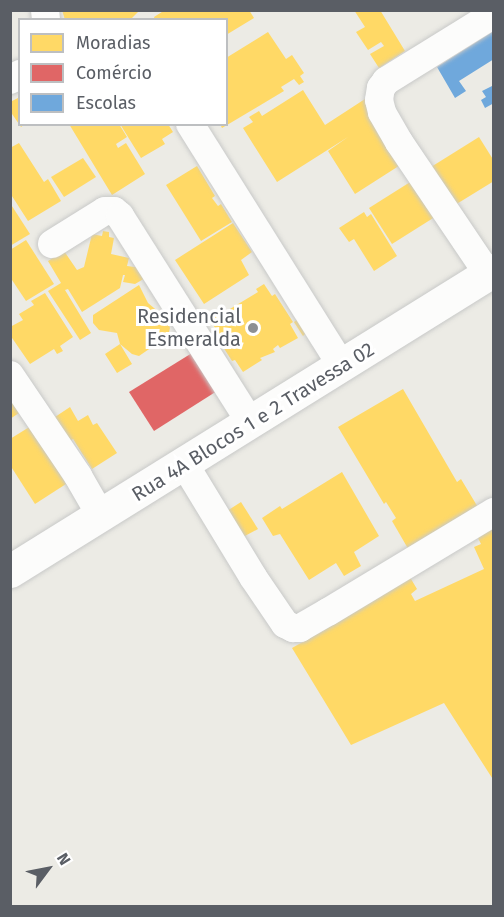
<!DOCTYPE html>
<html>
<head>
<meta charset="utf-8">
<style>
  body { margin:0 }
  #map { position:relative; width:504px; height:917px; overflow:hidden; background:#ecebe5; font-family:"Fira Sans",sans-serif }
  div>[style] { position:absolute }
  .homes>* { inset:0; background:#ffd966 }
  .shops>* { inset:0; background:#e06666 }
  .schools>* { inset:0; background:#6fa8dc }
  .roads { filter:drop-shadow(0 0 2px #c8c9c8) drop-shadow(0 0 2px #c8c9c8) }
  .minor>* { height:28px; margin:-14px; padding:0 14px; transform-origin:14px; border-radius:14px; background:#fcfcfb }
  .tertiary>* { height:33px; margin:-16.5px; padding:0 16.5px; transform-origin:16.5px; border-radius:16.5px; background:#fcfcfb }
  .dots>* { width:16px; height:16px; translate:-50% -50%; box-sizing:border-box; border:3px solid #fff; border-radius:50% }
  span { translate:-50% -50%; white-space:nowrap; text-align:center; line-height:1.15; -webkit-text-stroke:6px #fff; paint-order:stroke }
  .poi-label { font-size:20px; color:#5a5e65 }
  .right { translate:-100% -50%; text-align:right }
  .street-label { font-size:20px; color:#5a5e65 }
  .frame { position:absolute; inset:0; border:12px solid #5a5e65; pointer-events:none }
  .legend { position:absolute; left:18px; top:18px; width:210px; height:108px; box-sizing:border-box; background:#fff; border:2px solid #bdbfc1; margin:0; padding:8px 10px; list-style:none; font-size:18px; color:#5a5e65 }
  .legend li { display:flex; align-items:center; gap:12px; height:30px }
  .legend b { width:30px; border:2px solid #bdbfc1 }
  .north { position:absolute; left:18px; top:839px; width:60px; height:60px; -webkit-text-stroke:4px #fff; paint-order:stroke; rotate:58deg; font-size:16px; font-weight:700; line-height:24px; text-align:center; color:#5a5e65 }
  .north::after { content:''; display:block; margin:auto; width:21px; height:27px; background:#5a5e65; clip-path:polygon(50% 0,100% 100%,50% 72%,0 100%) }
</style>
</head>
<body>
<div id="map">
  <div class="homes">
    <div style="clip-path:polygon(62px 10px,140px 10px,130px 20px,65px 20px)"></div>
    <div style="clip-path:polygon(165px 10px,249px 10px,254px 18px,226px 35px,226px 20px,155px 20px,154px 17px)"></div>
    <div style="clip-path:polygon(354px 10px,380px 10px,405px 51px,379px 68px,370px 54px,384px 46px,381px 42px,368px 50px,356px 32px,365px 27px)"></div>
    <div style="clip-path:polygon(268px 32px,286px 59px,292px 55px,304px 73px,300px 76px,304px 82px,299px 85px,294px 79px,281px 87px,284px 91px,222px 128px,220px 124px,226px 124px,226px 58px)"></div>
    <div style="clip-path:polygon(303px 90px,325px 125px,365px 99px,405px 162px,355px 194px,328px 151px,348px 137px,277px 182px,243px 128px,253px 122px,249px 117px,259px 111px,262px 116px)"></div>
    <div style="clip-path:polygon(20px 97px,20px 124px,25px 124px,21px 127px,10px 111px,10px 102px)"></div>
    <div style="clip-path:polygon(69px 124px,119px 124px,127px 137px,116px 144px,118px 148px,126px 143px,145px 174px,112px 195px)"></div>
    <div style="clip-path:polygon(120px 124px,168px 124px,173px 132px,162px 139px,165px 144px,141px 158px)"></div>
    <div style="clip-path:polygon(479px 137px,494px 161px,494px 181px,455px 205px,431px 167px)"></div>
    <div style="clip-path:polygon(19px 143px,44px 182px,48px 179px,61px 201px,28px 221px,10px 193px,10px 148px)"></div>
    <div style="clip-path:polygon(83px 158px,96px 177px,64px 197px,51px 177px)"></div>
    <div style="clip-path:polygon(197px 166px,215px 196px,212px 198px,218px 206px,221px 204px,232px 222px,201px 241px,166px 185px)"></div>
    <div style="clip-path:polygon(415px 179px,438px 215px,392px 244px,369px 208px)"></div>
    <div style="clip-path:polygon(10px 203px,30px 234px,10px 246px)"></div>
    <div style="clip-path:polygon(364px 212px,367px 217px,371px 214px,397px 256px,374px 271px,354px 239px,349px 242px,339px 228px)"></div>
    <div style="clip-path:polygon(233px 223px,252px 252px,241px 260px,249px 275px,204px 304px,175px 260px)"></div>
    <div style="clip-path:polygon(103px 231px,109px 232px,109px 237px,114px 238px,111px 254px,129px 258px,127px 266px,142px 268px,147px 277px,135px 284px,123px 282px,125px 275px,123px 275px,120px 288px,82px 312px,68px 289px,65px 290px,91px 333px,80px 340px,48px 291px,61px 283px,48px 261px,64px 251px,77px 270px,84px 267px,92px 234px,102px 236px)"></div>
    <div style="clip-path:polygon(26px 240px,54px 284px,26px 301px,10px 277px,10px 250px)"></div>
    <div style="clip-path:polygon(264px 284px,272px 296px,275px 294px,293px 322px,290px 324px,298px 338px,280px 348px,278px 345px,273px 349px,275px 352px,260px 358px,262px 360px,243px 372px,235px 360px,232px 361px,214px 333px,217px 331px,209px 318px,219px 313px,220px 315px,258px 292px,256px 289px)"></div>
    <div style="clip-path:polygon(139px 285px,148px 303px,167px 319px,170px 328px,168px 336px,139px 356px,132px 354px,120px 344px,132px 364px,117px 373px,105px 354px,120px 344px,117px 333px,99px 330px,93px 323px,93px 315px)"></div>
    <div style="clip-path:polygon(45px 293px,73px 337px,60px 346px,63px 351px,57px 354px,54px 349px,30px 364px,10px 335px,10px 327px,23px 320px,19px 314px,34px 305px,31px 301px)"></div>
    <div style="clip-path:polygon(302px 316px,306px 333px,303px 336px,294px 322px)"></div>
    <div style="clip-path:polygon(403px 389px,457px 482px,461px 479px,479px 509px,410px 552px,392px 521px,396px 518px,386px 502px,384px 504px,338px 427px)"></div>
    <div style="clip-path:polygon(10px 391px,22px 411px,10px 419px)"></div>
    <div style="clip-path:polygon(70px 407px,78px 421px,88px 415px,93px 425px,97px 423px,117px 453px,92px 469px,73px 439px,70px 441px,55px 417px)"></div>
    <div style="clip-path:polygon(31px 426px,66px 484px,35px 504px,10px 465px,10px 439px)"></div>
    <div style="clip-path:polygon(342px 472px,379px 536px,354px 552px,361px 566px,344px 576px,336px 563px,309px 580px,280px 534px,273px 536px,262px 518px,280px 506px,282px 509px)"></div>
    <div style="clip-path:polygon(241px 502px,258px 529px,243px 537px,227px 511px)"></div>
    <div style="clip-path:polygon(494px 526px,494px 781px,444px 703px,351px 745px,292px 648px,340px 621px,408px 574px,417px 589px,411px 594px,415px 601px,484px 569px,474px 547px,481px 544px,477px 536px)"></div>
  </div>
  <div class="shops">
    <div style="clip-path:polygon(192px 353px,217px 391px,154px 431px,129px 392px)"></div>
  </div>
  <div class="schools">
    <div style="clip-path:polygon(494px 31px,494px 59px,459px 81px,466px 91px,455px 98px,437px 67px)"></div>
    <div style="clip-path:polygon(494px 85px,494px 103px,485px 108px,481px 100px,486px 97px,482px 91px)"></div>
  </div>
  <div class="roads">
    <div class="minor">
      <div style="left:45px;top:10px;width:10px;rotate:84deg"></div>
      <div style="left:10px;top:80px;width:12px;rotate:-31deg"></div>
      <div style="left:190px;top:124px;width:286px;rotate:57.9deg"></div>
      <div style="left:52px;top:244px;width:62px;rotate:-31.9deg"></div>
      <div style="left:105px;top:211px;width:9px"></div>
      <div style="left:114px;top:211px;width:8px;rotate:40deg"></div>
      <div style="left:120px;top:216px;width:245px;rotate:57.7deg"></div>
      <div style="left:488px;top:274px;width:159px;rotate:-124deg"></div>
      <div style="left:399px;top:142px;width:34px;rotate:-120deg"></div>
      <div style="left:382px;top:112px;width:12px;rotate:-104deg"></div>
      <div style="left:379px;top:100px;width:12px;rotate:-81deg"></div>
      <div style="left:381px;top:88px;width:9px;rotate:-54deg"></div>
      <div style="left:386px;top:81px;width:127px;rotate:-31.8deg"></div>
      <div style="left:10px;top:375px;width:122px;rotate:56deg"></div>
      <div style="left:78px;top:476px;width:46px;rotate:60.1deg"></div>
      <div style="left:185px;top:465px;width:131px;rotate:58.7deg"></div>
      <div style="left:253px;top:577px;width:57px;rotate:55.8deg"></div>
      <div style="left:285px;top:624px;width:9px;rotate:27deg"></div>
      <div style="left:293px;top:628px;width:7px"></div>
      <div style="left:300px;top:628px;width:32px;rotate:-30deg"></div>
      <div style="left:328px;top:612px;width:194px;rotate:-31.1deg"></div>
    </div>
    <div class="tertiary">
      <div style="left:10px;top:571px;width:570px;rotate:-31.88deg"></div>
    </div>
  </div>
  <div class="dots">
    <div style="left:253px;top:328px;background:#8d8f92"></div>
  </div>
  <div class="poi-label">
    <span class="right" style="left:241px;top:328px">Residencial<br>Esmeralda</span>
  </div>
  <div class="street-label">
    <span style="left:253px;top:422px;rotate:-32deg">Rua 4A Blocos 1 e 2 Travessa 02</span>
  </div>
  <div class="frame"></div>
  <ul class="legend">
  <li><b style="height:16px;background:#ffd966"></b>Moradias</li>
  <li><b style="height:16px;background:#e06666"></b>Comércio</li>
  <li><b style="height:16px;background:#6fa8dc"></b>Escolas</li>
  </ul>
  <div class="north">N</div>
</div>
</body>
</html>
